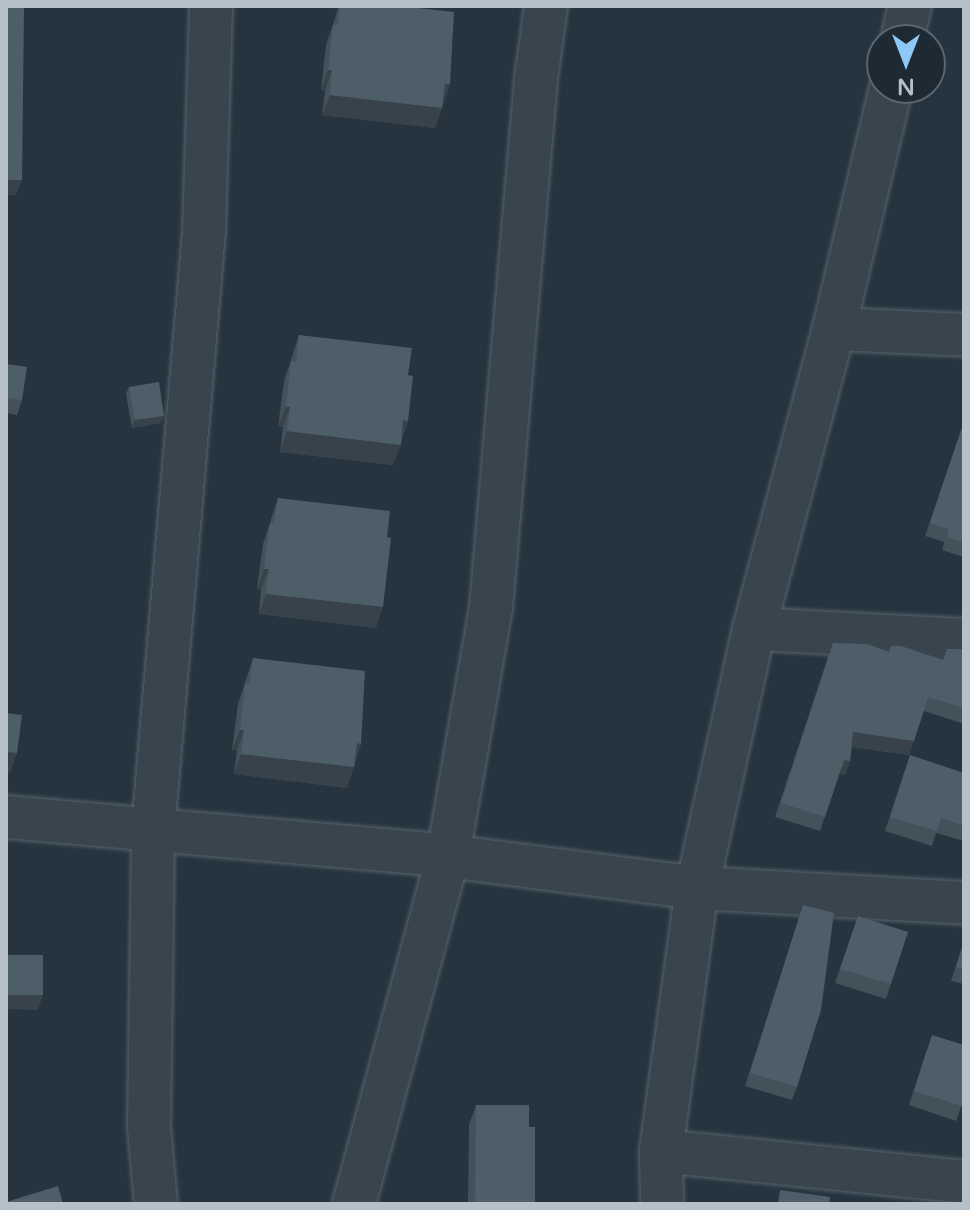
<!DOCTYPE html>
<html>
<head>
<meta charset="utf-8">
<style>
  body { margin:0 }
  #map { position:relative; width:970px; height:1210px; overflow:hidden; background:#25343e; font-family:"Varela Round",sans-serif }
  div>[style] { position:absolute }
  .roads { filter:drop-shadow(0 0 2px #57636c) drop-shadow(0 0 2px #57636c) }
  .minor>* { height:42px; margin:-21px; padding:0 21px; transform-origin:21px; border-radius:21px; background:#39454e }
  .wall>* { inset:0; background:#43515a }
  .shaded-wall>* { inset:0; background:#37424a }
  .building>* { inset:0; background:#4e5e69 }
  span { translate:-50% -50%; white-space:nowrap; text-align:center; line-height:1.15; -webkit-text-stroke:8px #1e2a33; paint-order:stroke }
  .frame { position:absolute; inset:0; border:8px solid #b5c0c9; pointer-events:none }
  .north { position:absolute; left:866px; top:24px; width:80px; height:80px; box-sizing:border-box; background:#1e2a33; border:2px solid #5a666f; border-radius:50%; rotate:180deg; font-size:22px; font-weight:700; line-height:32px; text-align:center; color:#b5c0c9 }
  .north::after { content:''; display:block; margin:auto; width:28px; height:36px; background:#8dc8f6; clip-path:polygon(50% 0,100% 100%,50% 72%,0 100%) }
</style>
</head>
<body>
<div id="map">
  <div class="roads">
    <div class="minor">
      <div style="left:902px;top:40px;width:35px;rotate:-77deg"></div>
      <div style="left:834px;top:329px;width:130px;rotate:2.6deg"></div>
      <div style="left:754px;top:629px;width:210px;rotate:3deg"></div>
      <div style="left:6px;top:817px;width:444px;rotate:5deg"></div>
      <div style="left:448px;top:856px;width:251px;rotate:7.3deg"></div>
      <div style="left:697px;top:888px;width:267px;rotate:3.2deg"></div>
      <div style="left:661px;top:1151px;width:305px;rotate:5.8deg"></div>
      <div style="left:156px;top:1204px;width:77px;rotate:-95.2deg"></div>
      <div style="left:149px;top:1127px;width:297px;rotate:-89.2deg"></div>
      <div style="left:153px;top:830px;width:601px;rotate:-85.13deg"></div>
      <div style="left:204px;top:231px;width:225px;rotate:-88.2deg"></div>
      <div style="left:354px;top:1204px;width:360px;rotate:-74.9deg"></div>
      <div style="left:448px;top:856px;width:252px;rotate:-80.2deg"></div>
      <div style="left:491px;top:608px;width:531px;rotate:-85.14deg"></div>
      <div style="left:536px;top:79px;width:74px;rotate:-82.2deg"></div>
      <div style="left:662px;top:1204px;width:53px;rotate:-91.1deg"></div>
      <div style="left:661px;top:1151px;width:265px;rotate:-82.2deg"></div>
      <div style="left:697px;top:888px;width:265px;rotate:-77.6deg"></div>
      <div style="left:754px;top:629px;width:310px;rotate:-75.1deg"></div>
      <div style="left:834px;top:329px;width:248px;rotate:-76.7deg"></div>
    </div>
  </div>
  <div class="wall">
    <div style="clip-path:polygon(339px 6px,400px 6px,450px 84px,435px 128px,322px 115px,325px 91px,321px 90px,326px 45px)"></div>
    <div style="clip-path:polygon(299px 335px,408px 375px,408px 421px,393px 465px,280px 452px,283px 427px,278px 427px,284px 381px)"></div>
    <div style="clip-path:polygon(6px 364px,22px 400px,17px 415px,6px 413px)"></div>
    <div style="clip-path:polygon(129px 387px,161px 423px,132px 428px,126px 394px)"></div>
    <div style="clip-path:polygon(964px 421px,964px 557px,942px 550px,944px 542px,925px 536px)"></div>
    <div style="clip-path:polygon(278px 498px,376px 628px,259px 614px,261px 589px,257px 589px,263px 544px)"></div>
    <div style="clip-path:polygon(964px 649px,964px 724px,924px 711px,909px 755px,852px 747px,850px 761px,845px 775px,839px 774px,820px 831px,775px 817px,828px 657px,889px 652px,943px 660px)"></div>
    <div style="clip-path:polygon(253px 658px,361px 744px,347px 788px,234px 774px,237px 750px,232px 750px,238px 704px)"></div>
    <div style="clip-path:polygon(905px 770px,964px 773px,964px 841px,936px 833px,932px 846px,885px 831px)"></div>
    <div style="clip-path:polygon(803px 905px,797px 1087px,792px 1100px,745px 1086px)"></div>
    <div style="clip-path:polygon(858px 916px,891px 984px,886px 999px,835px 983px)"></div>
    <div style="clip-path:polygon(964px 941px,964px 984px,951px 981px)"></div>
    <div style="clip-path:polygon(927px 1049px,964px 1099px,956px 1121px,909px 1105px)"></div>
    <div style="clip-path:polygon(476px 1105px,535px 1204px,468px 1204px,469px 1125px)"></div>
  </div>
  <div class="shaded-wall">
    <div style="clip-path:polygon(328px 70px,332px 70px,325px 91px,321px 90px)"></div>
    <div style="clip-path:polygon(445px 84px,450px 84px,442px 105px)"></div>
    <div style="clip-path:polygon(330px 95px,442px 108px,435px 128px,322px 115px)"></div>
    <div style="clip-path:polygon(6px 180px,22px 180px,16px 195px,6px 195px)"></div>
    <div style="clip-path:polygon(286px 406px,290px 407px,283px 427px,278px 427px)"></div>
    <div style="clip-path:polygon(164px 416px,161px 423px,132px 428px,135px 420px)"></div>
    <div style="clip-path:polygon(403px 420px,408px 421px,400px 441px)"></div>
    <div style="clip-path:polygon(287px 431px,401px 445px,393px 465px,280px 452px)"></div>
    <div style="clip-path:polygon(264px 569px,269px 569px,261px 589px,257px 589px)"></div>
    <div style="clip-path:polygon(266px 594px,383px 607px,376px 628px,259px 614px)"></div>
    <div style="clip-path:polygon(240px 730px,244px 730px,237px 750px,232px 750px)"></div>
    <div style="clip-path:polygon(853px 732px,914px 741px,909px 755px,848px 746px)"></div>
    <div style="clip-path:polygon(357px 743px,361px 744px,354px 764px)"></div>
    <div style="clip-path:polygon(6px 752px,17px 753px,10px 773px,6px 773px)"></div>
    <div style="clip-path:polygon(241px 754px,354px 767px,347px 788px,234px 774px)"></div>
    <div style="clip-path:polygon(844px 760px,850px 761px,845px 775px,839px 774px)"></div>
    <div style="clip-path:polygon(6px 995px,43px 995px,38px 1010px,6px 1009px)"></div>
  </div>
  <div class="building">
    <div style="clip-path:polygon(6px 6px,24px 6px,22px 180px,6px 180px)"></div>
    <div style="clip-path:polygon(340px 6px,400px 6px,454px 12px,450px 84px,445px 84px,442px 108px,330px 95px,332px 70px,328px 70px,333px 25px,338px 25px)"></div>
    <div style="clip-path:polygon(299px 335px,412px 348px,408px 375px,413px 376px,408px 421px,403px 420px,401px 445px,287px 431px,290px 407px,286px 406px,291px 361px,296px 362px)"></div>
    <div style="clip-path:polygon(6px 364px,27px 367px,22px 400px,6px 398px)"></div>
    <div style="clip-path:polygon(159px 382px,164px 416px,135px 420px,129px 387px)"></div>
    <div style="clip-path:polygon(964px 422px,964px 542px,947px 537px,949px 529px,930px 523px)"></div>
    <div style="clip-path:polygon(278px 498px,390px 511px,387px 537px,391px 538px,383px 607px,266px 594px,269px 569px,264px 569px,270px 523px,274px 524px)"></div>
    <div style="clip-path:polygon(833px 643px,867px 644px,889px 652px,891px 646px,901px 646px,943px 660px,947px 649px,964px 649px,964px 708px,928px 697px,914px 741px,853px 732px,850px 761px,844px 760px,825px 817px,781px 803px)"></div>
    <div style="clip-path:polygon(253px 658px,365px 671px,361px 744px,357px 743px,354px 767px,241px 754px,244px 730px,240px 730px,245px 684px,249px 684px)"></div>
    <div style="clip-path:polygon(6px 713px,22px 715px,17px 753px,6px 752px)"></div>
    <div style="clip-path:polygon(910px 755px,964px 773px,964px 826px,941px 818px,937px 831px,890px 817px)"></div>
    <div style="clip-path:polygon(803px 905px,834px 913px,821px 1010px,797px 1087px,750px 1073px)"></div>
    <div style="clip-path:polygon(858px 916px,908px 932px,891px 984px,840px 969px)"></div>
    <div style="clip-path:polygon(964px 942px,964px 969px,956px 967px)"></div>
    <div style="clip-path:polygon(6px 955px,43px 955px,43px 995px,6px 995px)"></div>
    <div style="clip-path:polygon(932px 1035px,964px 1045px,964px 1099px,962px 1106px,914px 1091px)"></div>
    <div style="clip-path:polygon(476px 1105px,529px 1105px,529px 1127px,535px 1127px,535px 1204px,475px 1204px)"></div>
    <div style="clip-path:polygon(58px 1186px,63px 1204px,6px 1204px,6px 1202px)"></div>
    <div style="clip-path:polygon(780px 1190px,830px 1197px,829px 1204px,778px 1204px)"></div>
  </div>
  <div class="frame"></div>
  <div class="north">N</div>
</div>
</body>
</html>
